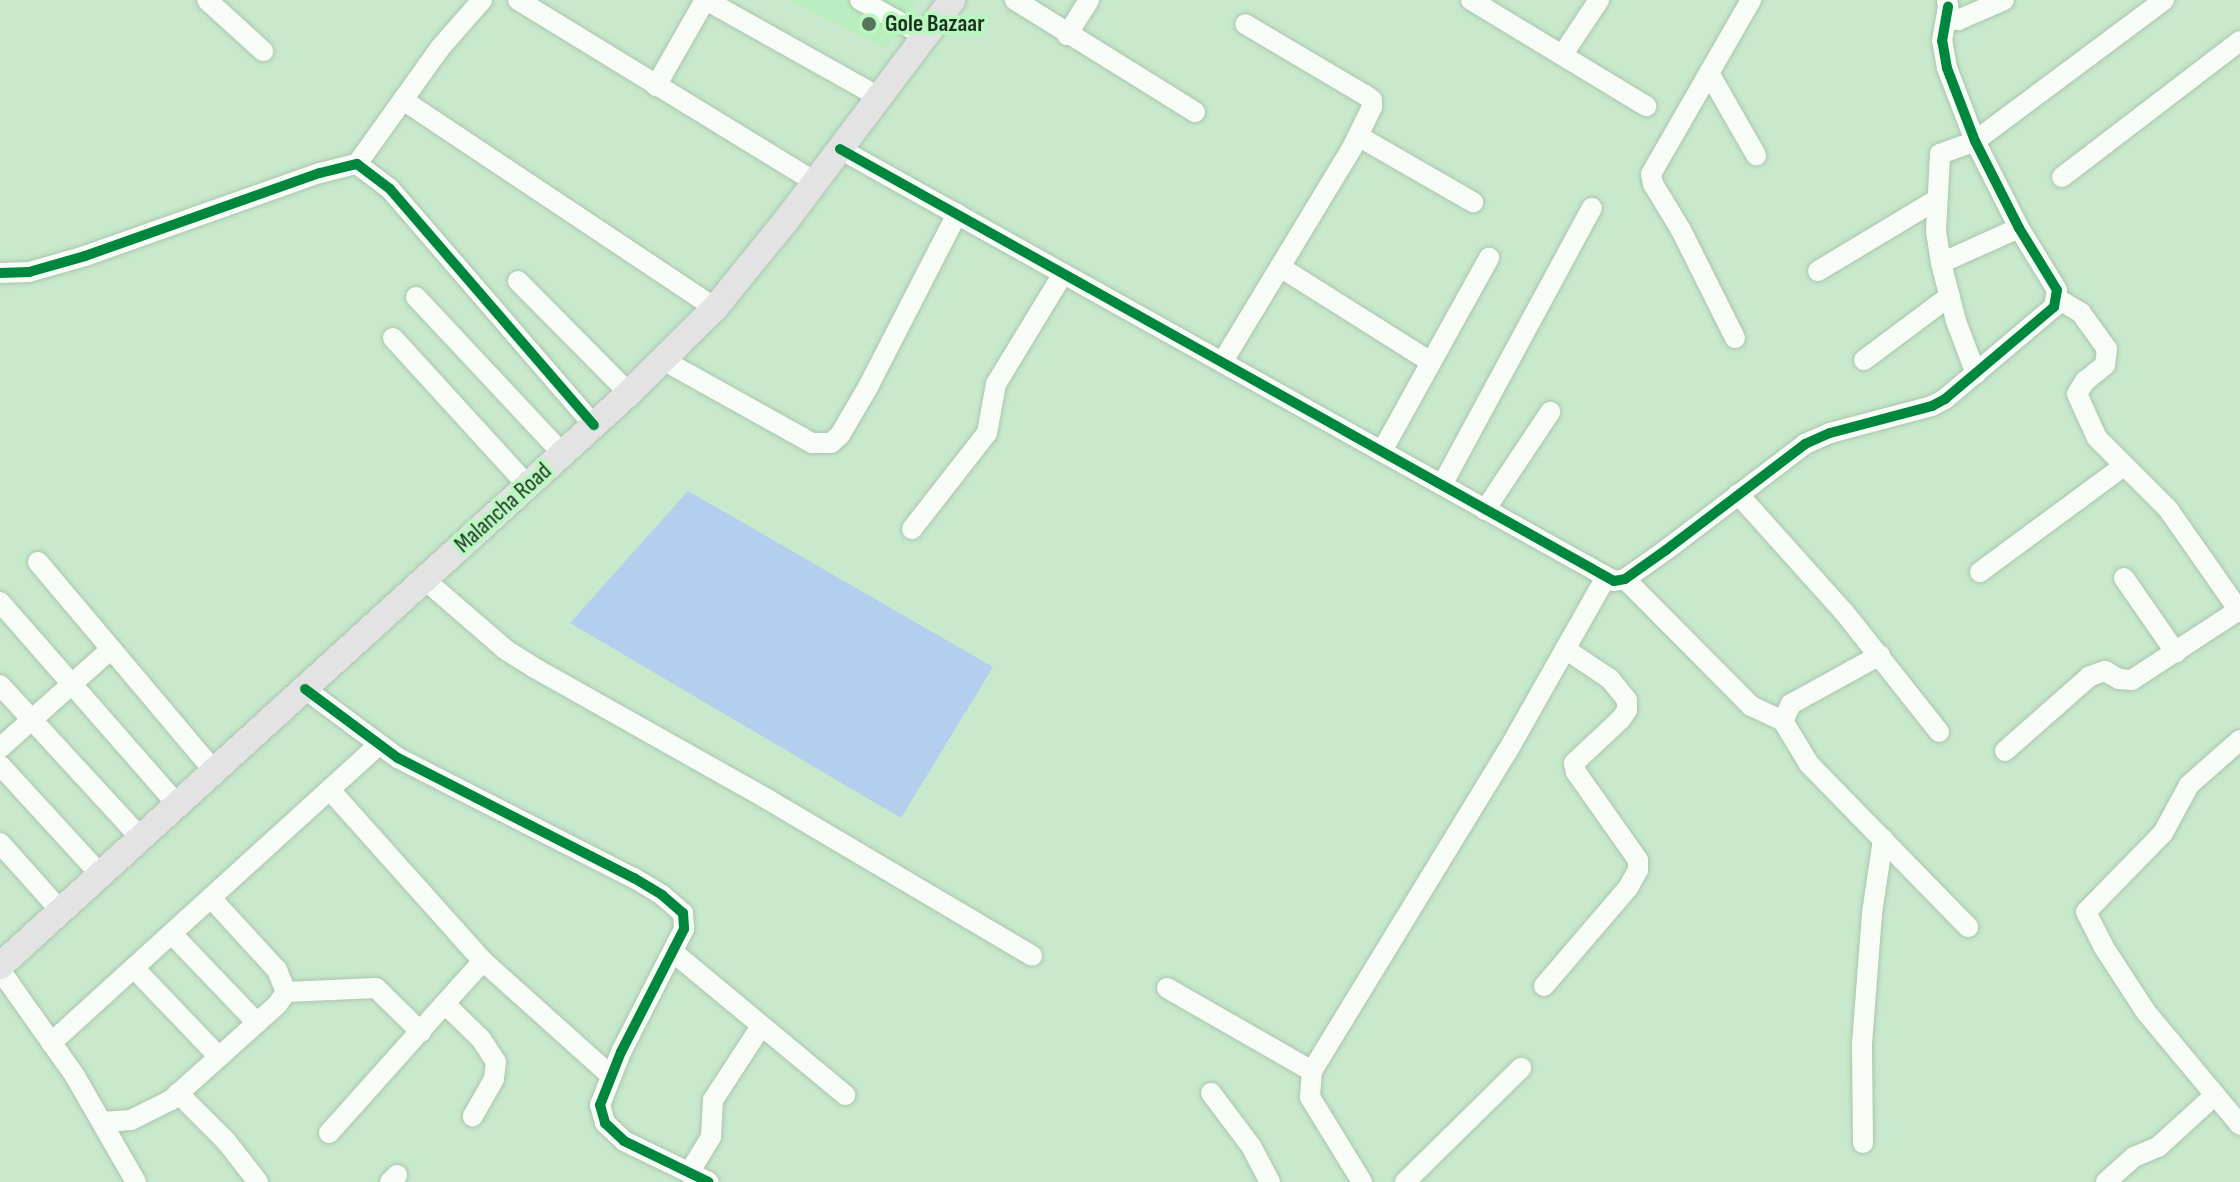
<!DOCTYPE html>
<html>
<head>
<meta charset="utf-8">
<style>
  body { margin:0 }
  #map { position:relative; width:2240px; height:1182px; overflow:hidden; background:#c8e9cc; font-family:"Sofia Sans Condensed",sans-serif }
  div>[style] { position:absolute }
  .built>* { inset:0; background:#baeec0 }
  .water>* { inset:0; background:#b4ceee }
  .roads { filter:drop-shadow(0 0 2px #abc5ae) drop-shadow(0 0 2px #abc5ae) }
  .minor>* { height:20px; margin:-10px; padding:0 10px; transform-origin:10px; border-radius:10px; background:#f7fcf7 }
  .major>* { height:26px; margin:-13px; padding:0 13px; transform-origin:13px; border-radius:13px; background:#e3e3e4 }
  .cycleway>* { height:10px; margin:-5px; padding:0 5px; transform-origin:5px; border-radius:5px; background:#00873e }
  .dots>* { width:22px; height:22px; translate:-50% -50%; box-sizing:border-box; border:4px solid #bbf7c1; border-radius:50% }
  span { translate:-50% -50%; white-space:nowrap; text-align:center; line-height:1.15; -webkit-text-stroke:8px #bbf7c1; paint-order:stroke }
  .poi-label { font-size:24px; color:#1c341f; font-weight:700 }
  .left { translate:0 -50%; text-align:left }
  .street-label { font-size:24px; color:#1c341f }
</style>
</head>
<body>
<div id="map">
  <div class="built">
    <div style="clip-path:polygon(788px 0,917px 0,886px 48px)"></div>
  </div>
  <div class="water">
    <div style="clip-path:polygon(688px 491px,993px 667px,901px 818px,570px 623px)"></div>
  </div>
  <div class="roads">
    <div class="minor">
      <div style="left:207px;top:0;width:76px;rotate:42.3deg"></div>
      <div style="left:518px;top:0;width:348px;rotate:31.5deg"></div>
      <div style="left:706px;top:0;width:198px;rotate:29.3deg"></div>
      <div style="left:860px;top:0;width:74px;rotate:29deg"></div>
      <div style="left:1015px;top:0;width:212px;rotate:31.9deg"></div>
      <div style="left:1471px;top:0;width:205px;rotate:31.2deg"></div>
      <div style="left:1947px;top:0;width:17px;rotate:80deg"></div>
      <div style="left:1950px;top:17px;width:9px;rotate:21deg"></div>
      <div style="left:1958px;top:20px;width:50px;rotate:-23.5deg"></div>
      <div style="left:1067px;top:35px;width:41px;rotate:-57.8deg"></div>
      <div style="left:1563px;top:54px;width:65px;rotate:-56.3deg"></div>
      <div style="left:1709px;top:73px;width:95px;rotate:60.2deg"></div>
      <div style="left:656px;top:86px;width:99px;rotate:-60.3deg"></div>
      <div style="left:403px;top:100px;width:375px;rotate:33.7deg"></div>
      <div style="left:1358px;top:136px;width:133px;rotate:29.9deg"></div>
      <div style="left:840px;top:149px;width:886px;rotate:29.17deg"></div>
      <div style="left:1614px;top:581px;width:11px;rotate:-10deg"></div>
      <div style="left:1625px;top:579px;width:50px;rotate:-35.3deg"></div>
      <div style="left:1666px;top:550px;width:175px;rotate:-37.3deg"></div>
      <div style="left:1805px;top:444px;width:27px;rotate:-24deg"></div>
      <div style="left:1830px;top:433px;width:106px;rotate:-14.8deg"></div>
      <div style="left:1932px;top:406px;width:15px;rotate:-28deg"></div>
      <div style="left:1945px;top:399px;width:143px;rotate:-40.2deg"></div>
      <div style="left:2054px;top:307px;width:17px;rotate:-80deg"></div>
      <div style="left:2057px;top:290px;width:73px;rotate:-121.5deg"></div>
      <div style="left:2019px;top:228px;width:97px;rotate:-116.8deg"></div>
      <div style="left:1975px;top:141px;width:78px;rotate:-111deg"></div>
      <div style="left:1947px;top:68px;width:27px;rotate:-100deg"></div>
      <div style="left:1942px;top:41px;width:35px;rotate:-80deg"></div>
      <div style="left:357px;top:164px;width:143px;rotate:-54.4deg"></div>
      <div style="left:440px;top:48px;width:64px;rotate:-48.8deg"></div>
      <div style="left:2062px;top:177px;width:224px;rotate:-37.4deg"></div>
      <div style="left:1941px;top:263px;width:85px;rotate:-24.2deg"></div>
      <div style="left:1280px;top:267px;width:178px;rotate:32.2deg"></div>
      <div style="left:1818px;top:271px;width:138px;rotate:-31deg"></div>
      <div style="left:0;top:273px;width:29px;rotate:-2deg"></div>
      <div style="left:29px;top:272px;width:58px;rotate:-15.9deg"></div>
      <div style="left:85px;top:256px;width:249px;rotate:-19.5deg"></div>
      <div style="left:320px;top:173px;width:38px;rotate:-14deg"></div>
      <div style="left:357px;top:164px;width:41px;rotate:37.1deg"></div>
      <div style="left:390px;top:189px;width:312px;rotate:49.2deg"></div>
      <div style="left:518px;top:281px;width:158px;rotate:45.3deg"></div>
      <div style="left:416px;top:297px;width:215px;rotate:46.9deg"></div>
      <div style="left:2058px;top:299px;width:27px;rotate:31deg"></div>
      <div style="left:2081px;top:313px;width:44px;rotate:54.2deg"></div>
      <div style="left:2107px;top:349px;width:16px;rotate:97deg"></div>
      <div style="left:2105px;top:365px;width:26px;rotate:141deg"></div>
      <div style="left:2085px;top:381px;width:15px;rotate:122deg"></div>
      <div style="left:2077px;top:394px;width:48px;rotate:65.6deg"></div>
      <div style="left:2097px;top:438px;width:100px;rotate:45deg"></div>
      <div style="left:2168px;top:509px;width:126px;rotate:55deg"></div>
      <div style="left:393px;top:338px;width:200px;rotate:47.6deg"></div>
      <div style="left:1735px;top:338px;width:121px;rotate:-116.6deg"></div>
      <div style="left:1681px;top:230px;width:54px;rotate:-121.3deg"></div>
      <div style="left:1653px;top:184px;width:10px;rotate:-101deg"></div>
      <div style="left:1651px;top:174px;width:201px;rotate:-60.1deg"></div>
      <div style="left:663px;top:360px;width:171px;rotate:29.1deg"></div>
      <div style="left:812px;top:443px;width:19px"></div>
      <div style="left:831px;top:443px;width:12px;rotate:-42deg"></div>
      <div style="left:840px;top:435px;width:56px;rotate:-59.7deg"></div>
      <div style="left:868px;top:387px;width:195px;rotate:-62.8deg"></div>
      <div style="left:1864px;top:360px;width:107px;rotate:-36.7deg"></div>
      <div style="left:1223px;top:361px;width:249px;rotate:-58.8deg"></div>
      <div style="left:1352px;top:148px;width:46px;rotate:-64deg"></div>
      <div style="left:1372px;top:107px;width:7px;rotate:-90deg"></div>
      <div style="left:1372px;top:100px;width:9px;rotate:-144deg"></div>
      <div style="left:1365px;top:95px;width:139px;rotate:-149.4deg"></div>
      <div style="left:1976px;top:374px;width:57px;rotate:-110.7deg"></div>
      <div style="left:1956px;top:321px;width:60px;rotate:-104.5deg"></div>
      <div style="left:1941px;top:263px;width:32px;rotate:-99deg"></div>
      <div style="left:1936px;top:231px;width:77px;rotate:-87deg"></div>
      <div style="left:1940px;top:154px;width:37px;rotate:-20deg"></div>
      <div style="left:1975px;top:141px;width:236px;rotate:-36.7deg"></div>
      <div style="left:1382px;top:451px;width:221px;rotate:-61deg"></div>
      <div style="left:1442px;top:485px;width:315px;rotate:-61.6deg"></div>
      <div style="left:1738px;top:494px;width:159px;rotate:48.1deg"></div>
      <div style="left:1844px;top:612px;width:153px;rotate:51.6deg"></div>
      <div style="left:1485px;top:510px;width:118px;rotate:-56.4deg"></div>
      <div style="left:912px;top:529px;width:122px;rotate:-52deg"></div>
      <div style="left:987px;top:433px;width:50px;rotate:-79.6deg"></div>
      <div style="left:996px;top:384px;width:129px;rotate:-58.7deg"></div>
      <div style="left:38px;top:562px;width:272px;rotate:49.9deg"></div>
      <div style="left:1980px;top:572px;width:179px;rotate:-36.4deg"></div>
      <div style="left:2124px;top:578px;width:91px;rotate:55.3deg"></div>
      <div style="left:1625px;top:579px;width:179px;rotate:45.2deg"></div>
      <div style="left:1751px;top:706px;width:35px;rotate:25deg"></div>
      <div style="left:425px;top:580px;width:107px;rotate:40.8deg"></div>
      <div style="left:506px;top:650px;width:32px;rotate:32deg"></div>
      <div style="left:533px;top:667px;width:269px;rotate:29.4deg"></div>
      <div style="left:767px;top:799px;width:308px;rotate:30.6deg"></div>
      <div style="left:0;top:602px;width:267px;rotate:48.8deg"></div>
      <div style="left:1880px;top:655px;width:102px;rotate:151.2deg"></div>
      <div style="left:1791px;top:704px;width:19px;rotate:115deg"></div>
      <div style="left:1783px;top:721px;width:50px;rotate:58.8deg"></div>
      <div style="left:1809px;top:764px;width:228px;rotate:45.7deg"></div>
      <div style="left:0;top:685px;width:207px;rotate:47.4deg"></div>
      <div style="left:305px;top:689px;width:116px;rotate:36.6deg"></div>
      <div style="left:398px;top:758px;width:265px;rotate:27deg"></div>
      <div style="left:634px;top:878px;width:33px;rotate:31deg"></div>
      <div style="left:662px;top:895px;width:28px;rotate:41deg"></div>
      <div style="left:683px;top:913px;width:16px;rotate:86deg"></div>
      <div style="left:684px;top:929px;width:138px;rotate:117.1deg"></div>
      <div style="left:621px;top:1052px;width:57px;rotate:111.6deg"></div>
      <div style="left:600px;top:1105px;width:19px;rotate:74deg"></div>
      <div style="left:605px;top:1123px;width:26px;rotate:43deg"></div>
      <div style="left:624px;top:1141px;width:94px;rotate:25.8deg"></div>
      <div style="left:2240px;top:740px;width:68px;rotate:138.6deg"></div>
      <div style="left:2189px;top:785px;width:55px;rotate:118.4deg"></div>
      <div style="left:2163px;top:833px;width:110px;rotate:134.3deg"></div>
      <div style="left:2086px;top:912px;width:38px;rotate:63deg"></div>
      <div style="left:2103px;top:946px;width:79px;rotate:56.9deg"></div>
      <div style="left:2146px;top:1012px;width:147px;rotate:50.2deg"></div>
      <div style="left:0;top:748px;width:149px;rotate:-41.7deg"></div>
      <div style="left:2005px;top:751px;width:113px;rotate:-41.4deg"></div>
      <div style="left:2090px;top:676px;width:16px;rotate:-18deg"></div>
      <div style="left:2105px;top:671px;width:16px;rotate:30deg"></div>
      <div style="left:2119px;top:679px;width:13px;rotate:4deg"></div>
      <div style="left:2132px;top:680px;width:128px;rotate:-33.2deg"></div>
      <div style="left:0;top:765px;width:147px;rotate:47.5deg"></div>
      <div style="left:330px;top:790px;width:229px;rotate:48.2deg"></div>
      <div style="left:483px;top:961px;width:171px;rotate:41.9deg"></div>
      <div style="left:0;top:843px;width:90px;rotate:48.2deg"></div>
      <div style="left:172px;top:934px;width:123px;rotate:46.3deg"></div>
      <div style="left:673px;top:952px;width:224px;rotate:39.7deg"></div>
      <div style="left:134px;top:968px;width:123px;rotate:46.3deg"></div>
      <div style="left:0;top:970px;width:130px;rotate:54.7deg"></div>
      <div style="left:75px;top:1076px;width:122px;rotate:60.1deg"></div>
      <div style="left:1544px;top:986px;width:129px;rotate:-49.4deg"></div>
      <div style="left:1628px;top:888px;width:21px;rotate:-61deg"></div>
      <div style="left:1638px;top:870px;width:10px;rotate:-90deg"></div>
      <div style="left:1638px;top:860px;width:108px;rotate:-125.2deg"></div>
      <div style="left:1576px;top:772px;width:9px;rotate:-103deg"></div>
      <div style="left:1574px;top:763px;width:64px;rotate:-43.1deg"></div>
      <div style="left:1621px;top:719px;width:11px;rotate:-56deg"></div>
      <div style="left:1627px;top:710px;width:10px;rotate:-90deg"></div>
      <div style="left:1627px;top:700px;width:27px;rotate:-129deg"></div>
      <div style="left:1610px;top:679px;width:54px;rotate:-146.3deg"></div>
      <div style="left:1167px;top:988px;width:167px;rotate:29.8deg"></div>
      <div style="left:286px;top:992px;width:90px;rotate:-2.5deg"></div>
      <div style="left:376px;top:988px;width:63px;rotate:44.4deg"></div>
      <div style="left:445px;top:1004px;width:50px;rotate:44.2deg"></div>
      <div style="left:481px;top:1039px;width:27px;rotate:57deg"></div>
      <div style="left:496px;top:1062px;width:17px;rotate:97deg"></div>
      <div style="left:494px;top:1079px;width:43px;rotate:119.6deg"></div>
      <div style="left:51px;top:1043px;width:443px;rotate:-42.3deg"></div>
      <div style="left:178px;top:1093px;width:68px;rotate:45deg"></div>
      <div style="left:226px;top:1141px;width:52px;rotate:52deg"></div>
      <div style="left:1211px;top:1093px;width:66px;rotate:53deg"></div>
      <div style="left:1251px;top:1146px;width:41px;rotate:62.2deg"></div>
      <div style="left:102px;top:1122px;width:29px;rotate:-4deg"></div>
      <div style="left:131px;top:1120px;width:45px;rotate:-26.6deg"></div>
      <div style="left:171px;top:1100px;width:142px;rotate:-41.9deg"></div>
      <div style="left:277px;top:1005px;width:16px;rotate:-55deg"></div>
      <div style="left:286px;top:992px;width:24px;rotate:-112deg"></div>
      <div style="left:277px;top:970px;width:98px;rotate:-132.5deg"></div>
      <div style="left:329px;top:1133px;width:231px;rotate:-48.2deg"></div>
      <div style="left:1863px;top:1143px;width:99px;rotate:-90.6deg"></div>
      <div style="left:1862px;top:1044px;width:131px;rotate:-85.6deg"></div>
      <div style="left:1872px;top:913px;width:75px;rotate:-81.5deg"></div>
      <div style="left:689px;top:1173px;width:42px;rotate:-58.6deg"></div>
      <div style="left:711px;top:1137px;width:37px;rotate:-87deg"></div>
      <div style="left:713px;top:1100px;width:86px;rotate:-56.9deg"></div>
      <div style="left:390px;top:1182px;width:10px;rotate:-45deg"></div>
      <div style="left:1362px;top:1182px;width:100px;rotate:-121.5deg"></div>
      <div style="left:1310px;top:1097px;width:26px;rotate:-86deg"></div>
      <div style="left:1312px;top:1071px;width:374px;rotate:-58.6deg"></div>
      <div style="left:1507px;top:752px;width:199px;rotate:-60.5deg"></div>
      <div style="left:1405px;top:1182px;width:163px;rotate:-44.5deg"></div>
      <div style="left:2106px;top:1182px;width:38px;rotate:-42deg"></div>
      <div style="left:2134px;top:1157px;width:26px;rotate:-23deg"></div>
      <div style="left:2158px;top:1147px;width:77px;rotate:-42.4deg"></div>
    </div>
    <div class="major">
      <div style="left:0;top:966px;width:851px;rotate:-42.33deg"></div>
      <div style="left:629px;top:393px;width:121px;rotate:-44.7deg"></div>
      <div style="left:715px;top:308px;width:111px;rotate:-50.9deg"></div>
      <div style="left:785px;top:222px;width:278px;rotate:-53deg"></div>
    </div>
  </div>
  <div class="cycleway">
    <div style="left:840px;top:149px;width:886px;rotate:29.17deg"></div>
    <div style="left:1614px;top:581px;width:11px;rotate:-10deg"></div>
    <div style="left:1625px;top:579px;width:50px;rotate:-35.3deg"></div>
    <div style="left:1666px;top:550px;width:175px;rotate:-37.3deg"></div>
    <div style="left:1805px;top:444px;width:27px;rotate:-24deg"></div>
    <div style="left:1830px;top:433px;width:106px;rotate:-14.8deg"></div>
    <div style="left:1932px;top:406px;width:15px;rotate:-28deg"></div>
    <div style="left:1945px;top:399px;width:143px;rotate:-40.2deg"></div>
    <div style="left:2054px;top:307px;width:17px;rotate:-80deg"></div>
    <div style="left:2057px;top:290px;width:73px;rotate:-121.5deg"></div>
    <div style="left:2019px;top:228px;width:97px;rotate:-116.8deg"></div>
    <div style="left:1975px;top:141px;width:78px;rotate:-111deg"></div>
    <div style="left:1947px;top:68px;width:27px;rotate:-100deg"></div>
    <div style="left:1942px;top:41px;width:35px;rotate:-80deg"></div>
    <div style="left:0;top:273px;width:29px;rotate:-2deg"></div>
    <div style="left:29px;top:272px;width:58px;rotate:-15.9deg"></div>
    <div style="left:85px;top:256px;width:249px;rotate:-19.5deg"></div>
    <div style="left:320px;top:173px;width:38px;rotate:-14deg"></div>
    <div style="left:357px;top:164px;width:41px;rotate:37.1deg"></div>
    <div style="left:390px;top:189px;width:312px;rotate:49.2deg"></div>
    <div style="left:305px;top:689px;width:116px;rotate:36.6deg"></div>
    <div style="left:398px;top:758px;width:265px;rotate:27deg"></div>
    <div style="left:634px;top:878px;width:33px;rotate:31deg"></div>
    <div style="left:662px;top:895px;width:28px;rotate:41deg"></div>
    <div style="left:683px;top:913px;width:16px;rotate:86deg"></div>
    <div style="left:684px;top:929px;width:138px;rotate:117.1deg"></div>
    <div style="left:621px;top:1052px;width:57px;rotate:111.6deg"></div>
    <div style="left:600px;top:1105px;width:19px;rotate:74deg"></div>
    <div style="left:605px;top:1123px;width:26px;rotate:43deg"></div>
    <div style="left:624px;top:1141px;width:94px;rotate:25.8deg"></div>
  </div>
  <div class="dots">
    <div style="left:869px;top:24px;background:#58735c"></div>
  </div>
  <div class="poi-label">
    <span class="left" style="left:885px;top:24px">Gole Bazaar</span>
  </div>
  <div class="street-label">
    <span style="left:503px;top:508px;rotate:-42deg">Malancha Road</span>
  </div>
</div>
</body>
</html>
